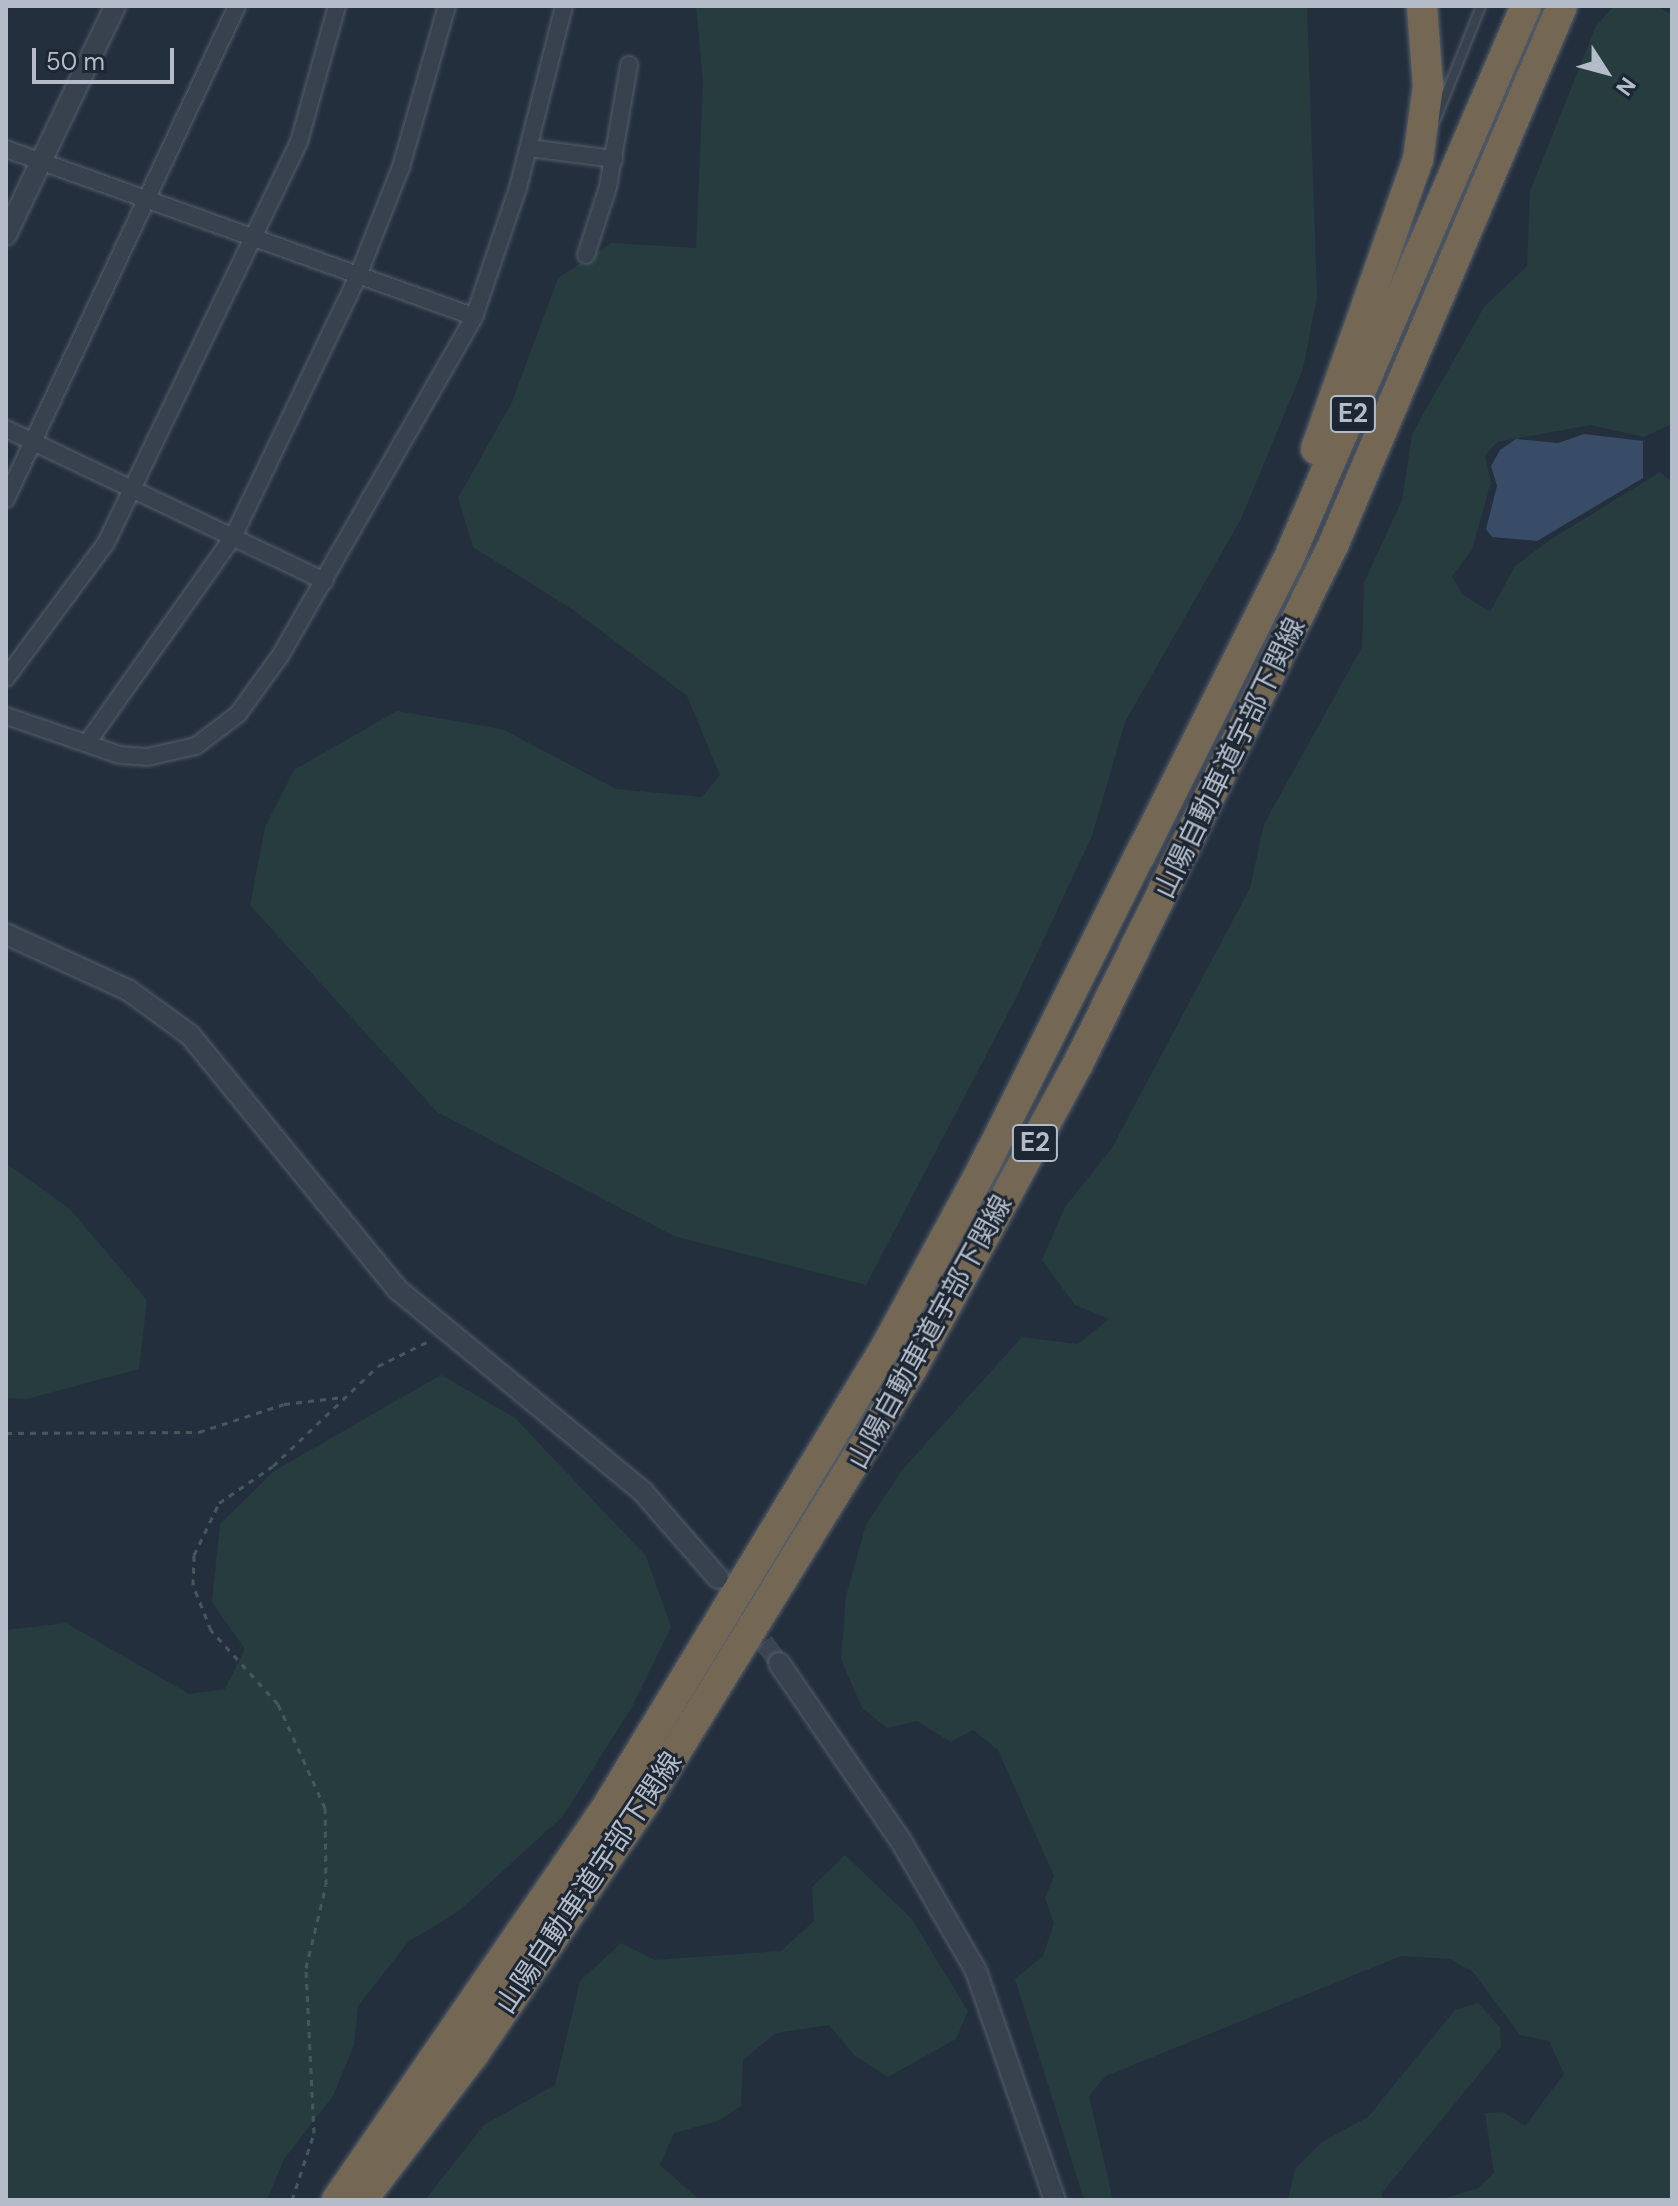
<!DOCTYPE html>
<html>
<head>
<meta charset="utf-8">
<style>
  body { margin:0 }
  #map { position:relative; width:1678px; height:2206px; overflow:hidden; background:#242f3e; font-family:"DM Sans","Noto Sans JP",sans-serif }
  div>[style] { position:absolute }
  .green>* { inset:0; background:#263c3f }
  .water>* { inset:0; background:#394c67 }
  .tertiary-tunnel>* { height:20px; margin-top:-10px; transform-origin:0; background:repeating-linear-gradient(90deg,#3a4453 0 20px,transparent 0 30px) }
  .path>* { height:3px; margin-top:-1.5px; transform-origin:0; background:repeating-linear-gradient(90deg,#44595c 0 6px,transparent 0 12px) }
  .roads { filter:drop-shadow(0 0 2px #565f6c) drop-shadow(0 0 2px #565f6c) }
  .service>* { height:8px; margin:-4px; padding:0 4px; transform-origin:4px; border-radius:4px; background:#38414e }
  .minor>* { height:16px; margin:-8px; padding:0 8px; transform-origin:8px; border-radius:8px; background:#38414e }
  .tertiary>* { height:20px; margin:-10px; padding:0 10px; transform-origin:10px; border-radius:10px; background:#38414e }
  .motorway>* { height:30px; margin:-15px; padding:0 15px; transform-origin:15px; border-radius:15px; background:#746855 }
  span { translate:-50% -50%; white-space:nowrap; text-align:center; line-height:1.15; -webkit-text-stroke:6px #1d2633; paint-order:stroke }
  .shield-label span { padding:2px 6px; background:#1d2633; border:2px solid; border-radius:6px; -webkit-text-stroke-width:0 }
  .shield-label { font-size:26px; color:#b4bcc9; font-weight:700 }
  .street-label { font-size:28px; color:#b4bcc9 }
  .frame { position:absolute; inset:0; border:8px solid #b4bcc9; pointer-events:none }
  .north { position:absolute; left:1566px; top:32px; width:80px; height:80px; -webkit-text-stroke:6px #1d2633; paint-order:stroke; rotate:126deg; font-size:22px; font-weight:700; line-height:32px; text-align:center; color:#b4bcc9 }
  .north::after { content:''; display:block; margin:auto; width:28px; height:36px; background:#b4bcc9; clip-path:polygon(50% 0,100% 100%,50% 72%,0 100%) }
  .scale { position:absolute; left:32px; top:48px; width:142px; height:36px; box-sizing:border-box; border:4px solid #b4bcc9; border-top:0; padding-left:10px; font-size:24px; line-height:28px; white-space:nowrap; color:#b4bcc9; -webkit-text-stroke:6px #1d2633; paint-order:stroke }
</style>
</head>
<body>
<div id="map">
  <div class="green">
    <div style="clip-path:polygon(696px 6px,1307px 6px,1317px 296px,1303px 369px,1241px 519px,1125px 722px,1092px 836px,1016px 998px,866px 1285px,674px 1236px,437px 1112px,250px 905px,265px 827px,294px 770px,397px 711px,502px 729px,616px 789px,702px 797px,720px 775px,687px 696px,575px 611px,473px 547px,458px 498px,512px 402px,558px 278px,611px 243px,696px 248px,703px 82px)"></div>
    <div style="clip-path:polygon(1614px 6px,1656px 6px,1672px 15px,1672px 424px,1644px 437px,1591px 425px,1497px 442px,1485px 456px,1491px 482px,1472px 550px,1452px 576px,1462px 594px,1490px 612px,1515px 566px,1550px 540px,1660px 472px,1672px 482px,1672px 2200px,1439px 2200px,1478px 2188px,1494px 2173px,1485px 2113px,1503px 2112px,1525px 2126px,1564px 2074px,1549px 2041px,1520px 2035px,1473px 1972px,1450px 1959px,1401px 1956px,1106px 2076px,1089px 2096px,1113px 2200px,1084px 2200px,1015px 1979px,1043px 1956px,1054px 1923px,1045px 1898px,1054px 1876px,998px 1750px,973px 1730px,951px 1742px,917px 1721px,887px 1728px,862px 1708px,841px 1659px,846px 1596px,866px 1524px,902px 1470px,1022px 1337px,1078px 1344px,1109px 1319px,1075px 1305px,1042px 1260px,1065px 1207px,1112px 1148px,1250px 888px,1264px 824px,1362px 647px,1364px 583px,1402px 500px,1412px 434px,1484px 307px,1527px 266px,1530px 191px,1596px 26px)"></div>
    <div style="clip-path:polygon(6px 1163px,70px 1209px,147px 1300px,139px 1369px,27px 1399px,6px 1398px)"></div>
    <div style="clip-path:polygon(441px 1375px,515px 1418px,646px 1556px,671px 1627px,632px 1707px,563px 1816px,459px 1911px,408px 1942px,358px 2006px,354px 2045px,333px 2096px,284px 2159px,267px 2200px,6px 2200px,6px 1630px,66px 1623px,189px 1694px,225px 1689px,245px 1649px,212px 1602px,220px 1524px,274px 1471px)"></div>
    <div style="clip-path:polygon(845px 1855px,911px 1918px,968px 2011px,956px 2039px,888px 2077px,854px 2055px,829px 2025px,776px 2033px,743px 2060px,741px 2106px,718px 2121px,674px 2133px,660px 2165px,700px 2200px,425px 2200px,484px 2125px,555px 2085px,580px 1981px,621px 1943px,655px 1960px,781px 1951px,814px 1921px,812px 1887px)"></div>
    <div style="clip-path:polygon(1478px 2003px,1500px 2027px,1501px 2047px,1381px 2194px,1384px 2200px,1288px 2200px,1295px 2169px,1322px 2142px,1368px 2117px,1455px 2010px)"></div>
  </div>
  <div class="water">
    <div style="clip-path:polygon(1584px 434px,1643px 441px,1643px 478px,1537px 541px,1492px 537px,1486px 529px,1497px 486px,1491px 466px,1500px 450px,1516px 439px,1558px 443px)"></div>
  </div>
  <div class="tertiary-tunnel">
    <div style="left:746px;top:1618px;width:56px;rotate:53.7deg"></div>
  </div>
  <div class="path">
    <div style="left:6px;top:1433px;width:193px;rotate:-0.3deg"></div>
    <div style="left:199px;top:1432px;width:89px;rotate:-18.2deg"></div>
    <div style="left:284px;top:1404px;width:60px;rotate:-6.7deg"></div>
    <div style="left:292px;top:2200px;width:71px;rotate:-71.8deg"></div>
    <div style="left:314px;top:2133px;width:165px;rotate:-92.8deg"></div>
    <div style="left:306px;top:1968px;width:85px;rotate:-76.5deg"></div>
    <div style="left:326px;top:1885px;width:77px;rotate:-90.7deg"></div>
    <div style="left:325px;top:1808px;width:114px;rotate:-114.3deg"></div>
    <div style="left:278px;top:1704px;width:100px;rotate:-132.2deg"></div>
    <div style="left:211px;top:1630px;width:48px;rotate:-111.8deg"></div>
    <div style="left:193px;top:1585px;width:30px;rotate:-88deg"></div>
    <div style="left:194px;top:1555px;width:58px;rotate:-64.3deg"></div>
    <div style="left:219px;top:1503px;width:65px;rotate:-34.4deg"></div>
    <div style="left:273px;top:1466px;width:145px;rotate:-43.6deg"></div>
    <div style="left:378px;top:1366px;width:57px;rotate:-26.1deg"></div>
  </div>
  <div class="roads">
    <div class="service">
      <div style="left:1436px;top:119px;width:122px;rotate:-68.3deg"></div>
    </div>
    <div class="minor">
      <div style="left:529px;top:148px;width:86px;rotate:7.4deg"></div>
      <div style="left:6px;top:149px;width:497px;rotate:19.7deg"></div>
      <div style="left:586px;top:255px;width:71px;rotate:-72.1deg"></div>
      <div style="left:608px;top:187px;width:124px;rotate:-80.2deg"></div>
      <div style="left:6px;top:429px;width:353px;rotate:25.5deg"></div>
      <div style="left:6px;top:499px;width:544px;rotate:-64.89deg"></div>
      <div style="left:6px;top:678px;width:168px;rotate:-53.5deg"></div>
      <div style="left:106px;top:543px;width:445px;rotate:-64.3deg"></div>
      <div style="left:299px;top:142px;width:141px;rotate:-74.4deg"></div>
      <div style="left:6px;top:716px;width:120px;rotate:18.9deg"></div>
      <div style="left:120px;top:755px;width:27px;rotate:4deg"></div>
      <div style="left:147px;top:757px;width:50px;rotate:-12.7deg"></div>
      <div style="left:196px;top:746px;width:53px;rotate:-37.3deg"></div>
      <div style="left:238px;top:714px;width:72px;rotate:-54.1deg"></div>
      <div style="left:280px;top:656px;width:391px;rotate:-60.2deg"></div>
      <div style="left:474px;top:317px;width:136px;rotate:-71.2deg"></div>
      <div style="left:518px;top:188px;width:188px;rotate:-75.8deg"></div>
      <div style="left:87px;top:743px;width:252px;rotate:-54.7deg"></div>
      <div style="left:233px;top:537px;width:289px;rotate:-64.4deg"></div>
      <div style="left:358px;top:276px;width:117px;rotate:-68.5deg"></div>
      <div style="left:401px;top:167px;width:167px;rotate:-74.1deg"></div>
    </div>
    <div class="tertiary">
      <div style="left:6px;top:235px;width:254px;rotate:-64.5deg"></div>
      <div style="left:6px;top:934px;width:134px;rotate:24.7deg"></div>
      <div style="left:128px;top:990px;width:77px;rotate:36deg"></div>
      <div style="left:190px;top:1035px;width:328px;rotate:50.8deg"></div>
      <div style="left:397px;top:1289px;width:319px;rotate:39.5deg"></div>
      <div style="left:643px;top:1492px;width:114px;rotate:48.9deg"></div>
      <div style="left:779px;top:1663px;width:216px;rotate:55.6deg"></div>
      <div style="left:901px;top:1841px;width:150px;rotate:60deg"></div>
      <div style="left:976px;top:1971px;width:242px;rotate:71deg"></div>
    </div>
    <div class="motorway">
      <div style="left:1316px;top:449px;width:306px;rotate:-70.6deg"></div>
      <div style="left:1418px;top:160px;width:75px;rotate:-82.3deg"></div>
      <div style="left:1428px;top:86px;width:80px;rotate:-94.3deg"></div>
      <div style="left:337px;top:2200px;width:471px;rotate:-55.5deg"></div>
      <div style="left:604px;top:1812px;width:546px;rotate:-58.78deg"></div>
      <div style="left:887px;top:1345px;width:199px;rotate:-61.5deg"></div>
      <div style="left:982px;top:1170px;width:682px;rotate:-63.36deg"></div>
      <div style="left:1288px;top:560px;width:603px;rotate:-66.75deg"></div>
      <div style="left:362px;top:2200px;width:183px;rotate:-52.6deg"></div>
      <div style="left:473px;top:2055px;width:308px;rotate:-55.8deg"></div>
      <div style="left:646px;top:1800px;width:505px;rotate:-58.36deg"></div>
      <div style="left:911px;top:1370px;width:349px;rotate:-61.4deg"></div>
      <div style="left:1078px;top:1064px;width:580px;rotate:-63.83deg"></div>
      <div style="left:1334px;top:543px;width:583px;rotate:-66.99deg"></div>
    </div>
  </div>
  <div class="shield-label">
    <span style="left:1353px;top:414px">E2</span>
    <span style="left:1035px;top:1143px">E2</span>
  </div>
  <div class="street-label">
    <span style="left:1230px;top:758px;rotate:-64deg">山陽自動車道宇部下関線</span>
    <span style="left:930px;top:1332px;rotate:-61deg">山陽自動車道宇部下関線</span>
    <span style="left:589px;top:1883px;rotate:-56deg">山陽自動車道宇部下関線</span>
  </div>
  <div class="frame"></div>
  <div class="north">N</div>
  <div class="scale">50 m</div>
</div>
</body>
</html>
